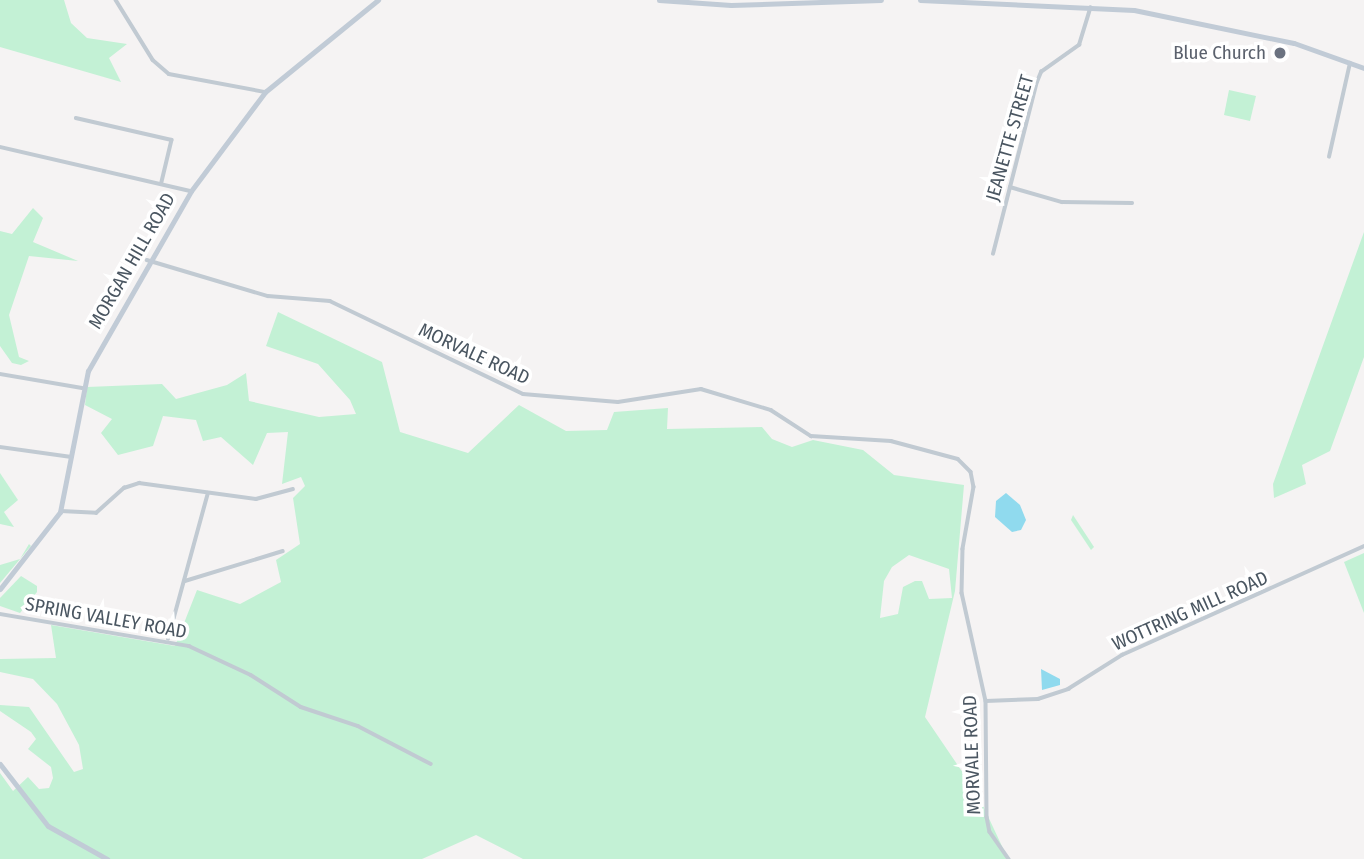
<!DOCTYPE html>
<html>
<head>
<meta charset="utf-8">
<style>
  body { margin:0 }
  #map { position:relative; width:1364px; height:859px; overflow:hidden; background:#f5f3f3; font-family:"Fira Sans Condensed",sans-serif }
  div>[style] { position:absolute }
  .green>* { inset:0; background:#c3f1d5 }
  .water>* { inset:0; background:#90daee }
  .minor>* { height:3.5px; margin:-1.75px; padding:0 1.75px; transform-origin:1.75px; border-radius:1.75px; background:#c1cad2 }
  .secondary>* { height:5px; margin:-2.5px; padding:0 2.5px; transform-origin:2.5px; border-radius:2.5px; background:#c1cbd6 }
  .dots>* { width:19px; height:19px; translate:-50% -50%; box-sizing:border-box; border:4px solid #fff; border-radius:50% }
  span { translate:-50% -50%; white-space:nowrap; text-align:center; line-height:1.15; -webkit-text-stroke:7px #fff; paint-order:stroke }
  .worship-label { font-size:19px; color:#5b616d }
  .right { translate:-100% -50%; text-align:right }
  .street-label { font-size:19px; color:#4a5661 }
</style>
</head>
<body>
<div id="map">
  <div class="green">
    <div style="clip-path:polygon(0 0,64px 0,71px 23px,87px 38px,127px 44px,109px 58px,121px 82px,0 47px)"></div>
    <div style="clip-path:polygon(1229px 90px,1256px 96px,1250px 121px,1224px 115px)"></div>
    <div style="clip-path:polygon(33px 208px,43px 218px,33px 242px,78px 261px,29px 256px,9px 315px,19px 357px,29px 361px,21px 365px,12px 363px,0 346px,0 231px,12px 234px)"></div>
    <div style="clip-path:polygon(1364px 232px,1364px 357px,1330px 451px,1302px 465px,1306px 484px,1274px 498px,1273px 484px)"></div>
    <div style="clip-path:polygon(evenodd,278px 312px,382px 362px,400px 432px,468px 453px,519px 405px,566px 431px,607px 430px,614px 412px,668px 408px,667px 429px,762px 427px,772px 439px,792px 447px,813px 440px,863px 450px,894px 475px,964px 485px,955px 591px,925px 717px,978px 795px,1008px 859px,523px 859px,476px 835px,422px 859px,0 859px,0 773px,13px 791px,28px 777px,39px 789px,49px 788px,53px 778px,51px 767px,28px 749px,36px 739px,31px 732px,0 711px,0 705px,29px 707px,74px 772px,83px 769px,79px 745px,57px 704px,33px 679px,0 672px,0 659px,56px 658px,51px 625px,175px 646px,197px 590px,240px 604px,281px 582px,276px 560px,300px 544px,293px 498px,305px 486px,301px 477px,282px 484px,288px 432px,267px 433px,253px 465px,221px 437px,203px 441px,196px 420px,163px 416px,153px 446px,118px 455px,101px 433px,112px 419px,85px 405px,87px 387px,162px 384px,176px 399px,227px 385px,246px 373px,249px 401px,319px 417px,356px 414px,350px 400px,318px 364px,266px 346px,278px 312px,909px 555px,949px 569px,952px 598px,929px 599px,922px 581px,915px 581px,903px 587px,898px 614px,880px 618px,884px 581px,892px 567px,909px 555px)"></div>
    <div style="clip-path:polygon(0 473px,18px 500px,4px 512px,14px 527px,0 524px)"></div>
    <div style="clip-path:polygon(1073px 515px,1094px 547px,1091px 550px,1071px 520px)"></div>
    <div style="clip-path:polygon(29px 544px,31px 546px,0 583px,0 565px,20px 559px)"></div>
    <div style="clip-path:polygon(1364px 553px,1364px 613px,1344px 562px)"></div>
    <div style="clip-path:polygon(21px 576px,37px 586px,37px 592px,20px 613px,0 606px,0 598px)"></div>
  </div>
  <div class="water">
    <div style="clip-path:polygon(1006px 493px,1020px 505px,1026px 520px,1021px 530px,1012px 532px,995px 517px,996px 501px)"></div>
    <div style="clip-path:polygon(1041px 669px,1060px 679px,1060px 685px,1042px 690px)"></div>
  </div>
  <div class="minor">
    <div style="left:116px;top:0;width:70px;rotate:58.3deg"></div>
    <div style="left:153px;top:60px;width:21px;rotate:41deg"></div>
    <div style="left:169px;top:74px;width:98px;rotate:10.6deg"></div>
    <div style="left:76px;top:118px;width:98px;rotate:12.9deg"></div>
    <div style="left:172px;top:140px;width:43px;rotate:103.4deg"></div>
    <div style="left:0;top:147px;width:196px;rotate:13deg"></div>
    <div style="left:1329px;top:157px;width:96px;rotate:-77.4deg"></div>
    <div style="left:1010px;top:187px;width:54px;rotate:16.1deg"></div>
    <div style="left:1062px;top:202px;width:70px;rotate:0.8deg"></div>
    <div style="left:993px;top:254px;width:178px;rotate:-75.7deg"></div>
    <div style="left:1037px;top:82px;width:11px;rotate:-68deg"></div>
    <div style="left:1041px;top:72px;width:47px;rotate:-35.4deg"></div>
    <div style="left:1079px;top:45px;width:39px;rotate:-73deg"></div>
    <div style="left:147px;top:260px;width:126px;rotate:16.6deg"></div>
    <div style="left:268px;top:296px;width:62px;rotate:4.6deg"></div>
    <div style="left:330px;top:301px;width:214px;rotate:25.7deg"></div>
    <div style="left:523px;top:394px;width:95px;rotate:4.8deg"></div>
    <div style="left:618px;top:402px;width:84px;rotate:-8.9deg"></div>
    <div style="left:701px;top:389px;width:73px;rotate:16.7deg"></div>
    <div style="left:771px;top:410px;width:48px;rotate:33deg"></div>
    <div style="left:811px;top:436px;width:80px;rotate:3.6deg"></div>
    <div style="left:891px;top:441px;width:69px;rotate:15deg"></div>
    <div style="left:958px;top:459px;width:18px;rotate:45deg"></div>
    <div style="left:971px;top:472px;width:15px;rotate:79deg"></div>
    <div style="left:974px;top:487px;width:63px;rotate:100.1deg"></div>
    <div style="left:963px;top:549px;width:44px;rotate:91.3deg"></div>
    <div style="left:962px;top:593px;width:111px;rotate:77.5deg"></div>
    <div style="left:986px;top:701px;width:116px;rotate:89.5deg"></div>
    <div style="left:987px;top:817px;width:15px;rotate:79deg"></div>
    <div style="left:990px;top:832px;width:33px;rotate:55deg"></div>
    <div style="left:0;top:374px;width:83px;rotate:9.7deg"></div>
    <div style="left:0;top:447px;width:72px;rotate:8deg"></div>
    <div style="left:61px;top:511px;width:35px;rotate:3deg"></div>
    <div style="left:96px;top:513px;width:38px;rotate:-42deg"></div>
    <div style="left:124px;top:488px;width:16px;rotate:-18deg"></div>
    <div style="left:139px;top:483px;width:118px;rotate:7.8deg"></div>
    <div style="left:256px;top:499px;width:38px;rotate:-15deg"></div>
    <div style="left:185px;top:581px;width:102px;rotate:-17deg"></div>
    <div style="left:0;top:614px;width:192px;rotate:9.6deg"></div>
    <div style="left:189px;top:646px;width:68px;rotate:25.1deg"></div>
    <div style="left:251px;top:675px;width:59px;rotate:32.6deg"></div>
    <div style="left:301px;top:707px;width:60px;rotate:18.4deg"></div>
    <div style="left:358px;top:726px;width:82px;rotate:27.5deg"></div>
    <div style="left:168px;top:639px;width:151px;rotate:-74.7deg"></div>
    <div style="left:986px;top:701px;width:52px;rotate:-2.2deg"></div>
    <div style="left:1038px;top:699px;width:32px;rotate:-18deg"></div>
    <div style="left:1068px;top:689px;width:64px;rotate:-32.2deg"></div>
    <div style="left:1122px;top:655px;width:265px;rotate:-24.2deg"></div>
  </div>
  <div class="secondary">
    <div style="left:659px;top:0;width:72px;rotate:4deg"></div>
    <div style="left:731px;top:5px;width:150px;rotate:-1.9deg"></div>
    <div style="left:920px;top:0;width:214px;rotate:2.7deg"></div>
    <div style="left:1134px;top:10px;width:163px;rotate:11.7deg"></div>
    <div style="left:1294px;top:43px;width:74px;rotate:19.7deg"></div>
    <div style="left:0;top:589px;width:98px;rotate:-52.1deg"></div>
    <div style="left:60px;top:512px;width:144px;rotate:-78.8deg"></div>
    <div style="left:88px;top:371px;width:207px;rotate:-60.2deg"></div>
    <div style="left:191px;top:191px;width:124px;rotate:-53.2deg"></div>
    <div style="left:265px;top:92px;width:146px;rotate:-39.2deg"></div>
    <div style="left:0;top:764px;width:78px;rotate:52.3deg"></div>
    <div style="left:48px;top:826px;width:68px;rotate:29.2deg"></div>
  </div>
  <div class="dots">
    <div style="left:1280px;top:53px;background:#6b7280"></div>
  </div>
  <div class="worship-label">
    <span class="right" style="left:1266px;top:53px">Blue Church</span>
  </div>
  <div class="street-label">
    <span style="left:1010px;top:138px;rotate:-74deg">JEANETTE STREET</span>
    <span style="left:132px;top:261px;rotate:-60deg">MORGAN HILL ROAD</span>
    <span style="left:474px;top:354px;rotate:25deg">MORVALE ROAD</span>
    <span style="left:1190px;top:611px;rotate:-24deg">WOTTRING MILL ROAD</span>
    <span style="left:106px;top:618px;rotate:10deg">SPRING VALLEY ROAD</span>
    <span style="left:972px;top:755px;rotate:-92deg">MORVALE ROAD</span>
  </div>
</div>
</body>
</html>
